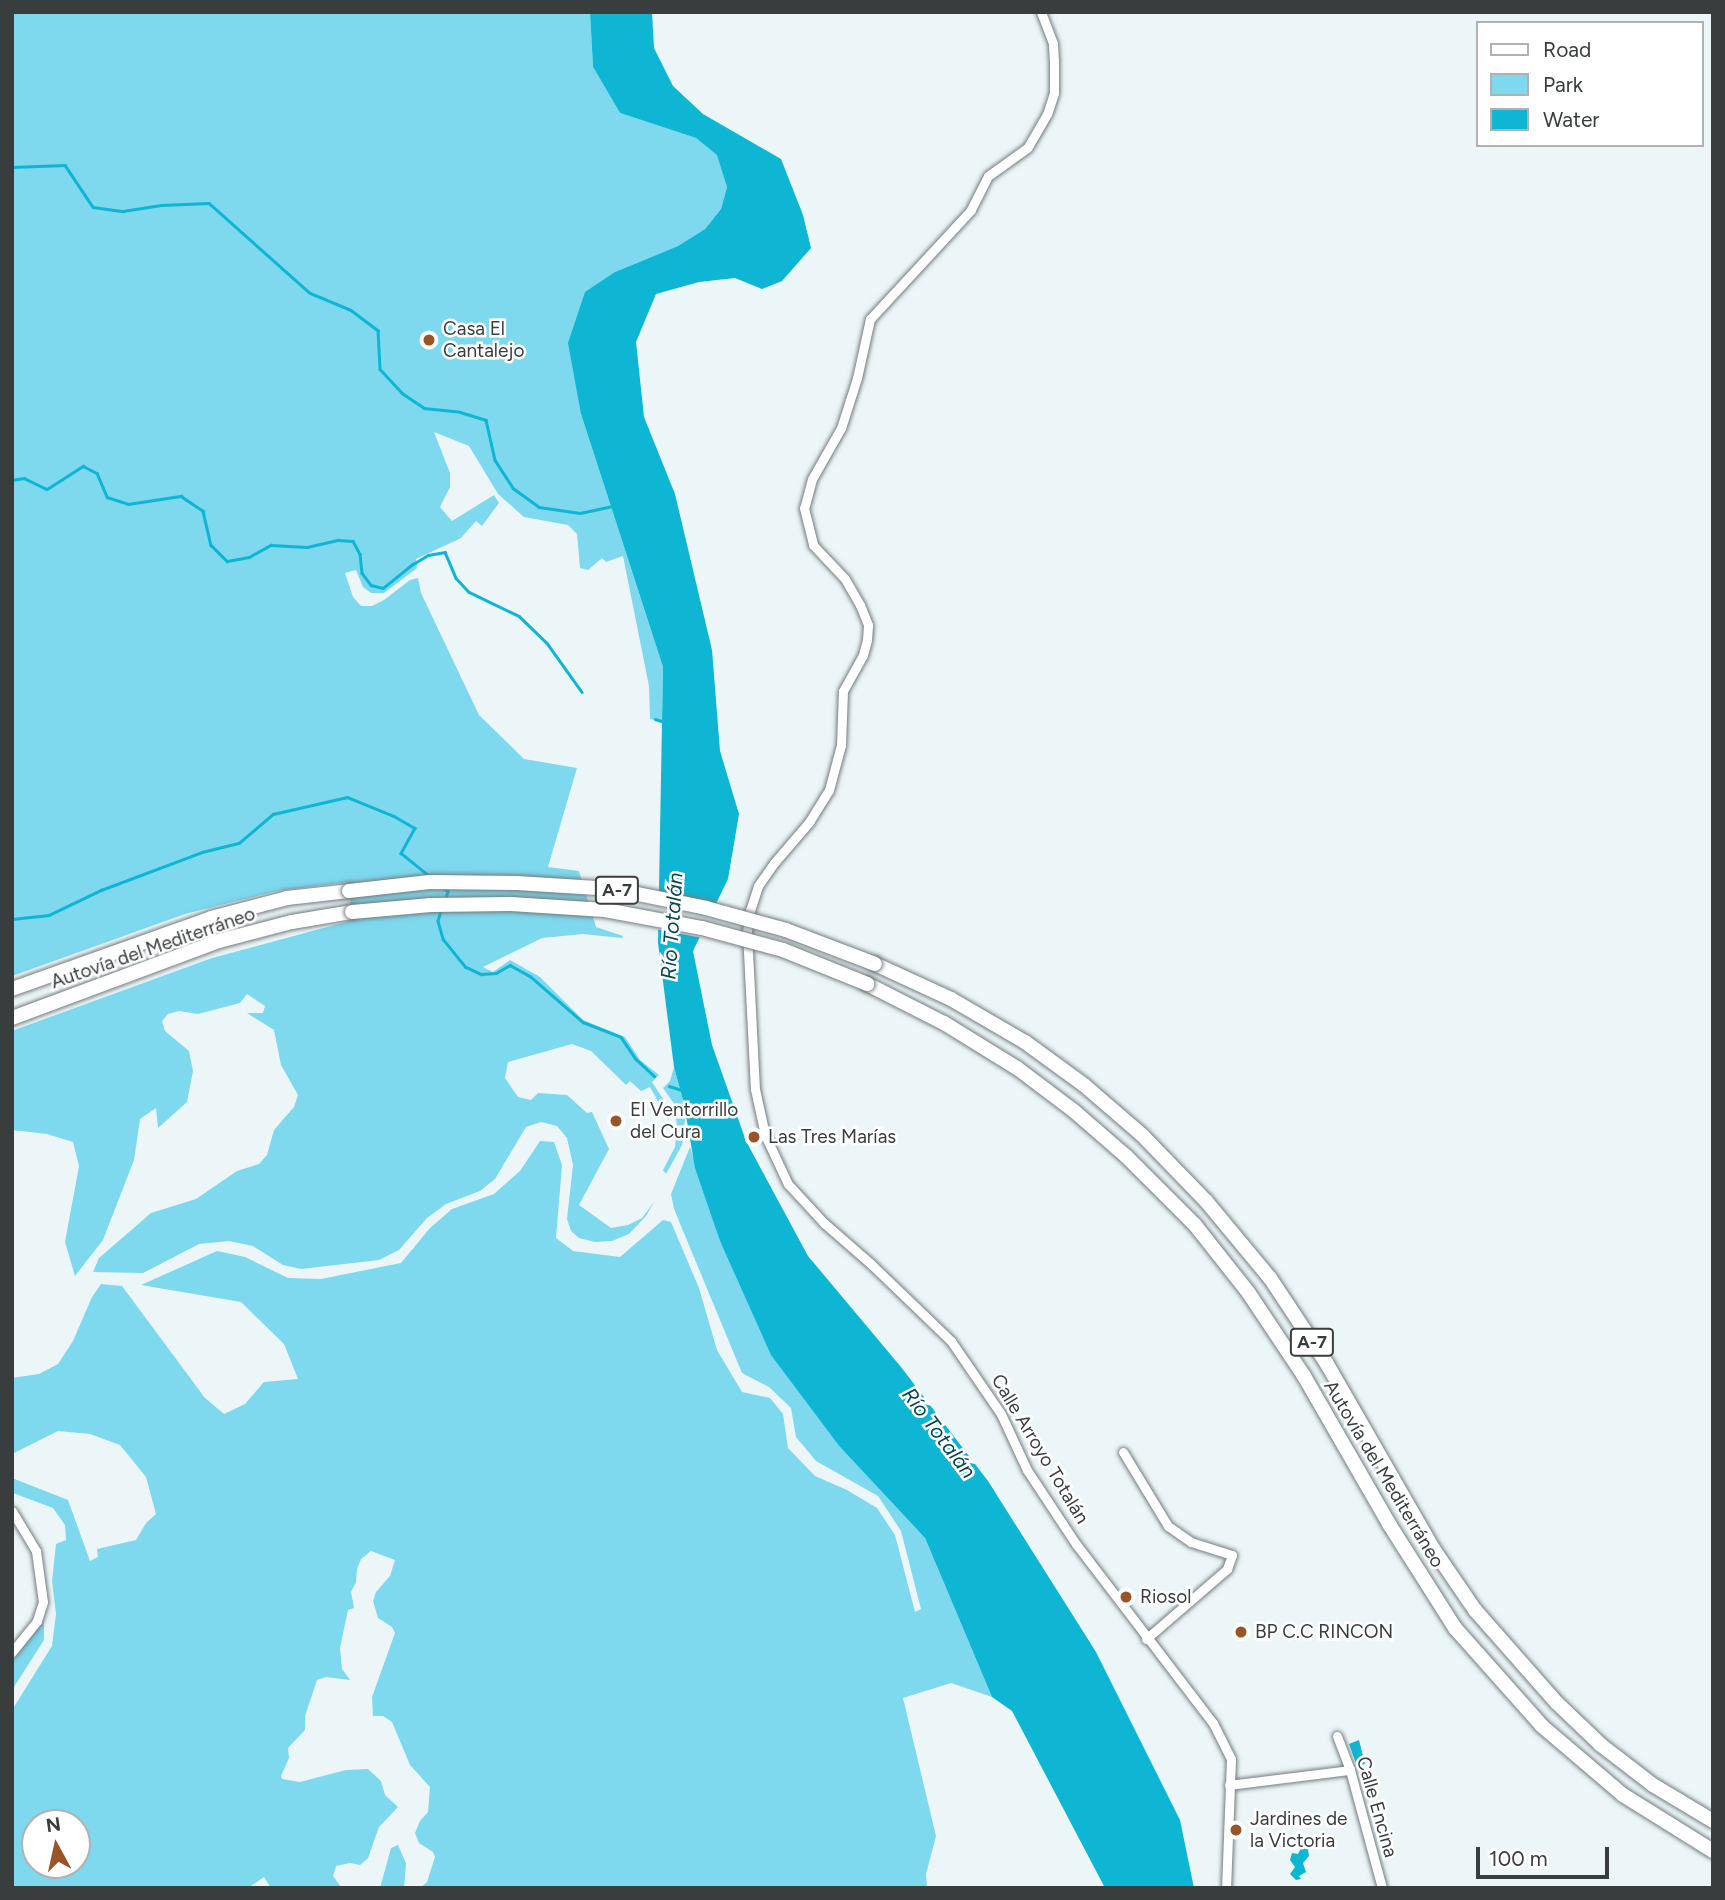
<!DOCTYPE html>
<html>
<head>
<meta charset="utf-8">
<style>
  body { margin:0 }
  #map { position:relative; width:1725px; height:1900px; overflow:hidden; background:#ecf6f8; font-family:Figtree,sans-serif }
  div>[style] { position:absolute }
  .green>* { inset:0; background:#7ed8ee }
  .water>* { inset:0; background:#0eb6d4 }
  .pier>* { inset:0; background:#ecf6f8 }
  .stream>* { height:2.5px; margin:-1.25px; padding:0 1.25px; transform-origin:1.25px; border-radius:1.25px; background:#0eb6d4 }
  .roads { filter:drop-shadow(0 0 2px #737c7f) drop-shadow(0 0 2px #737c7f) }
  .minor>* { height:9px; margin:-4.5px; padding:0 4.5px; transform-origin:4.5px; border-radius:4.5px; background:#fff }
  .highway>* { height:14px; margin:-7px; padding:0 7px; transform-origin:7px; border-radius:7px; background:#fff }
  .bridges { filter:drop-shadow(0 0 2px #737c7f) drop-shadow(0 0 2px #737c7f) }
  .highway-bridge>* { height:14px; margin:-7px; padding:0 7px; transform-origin:7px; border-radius:7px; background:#fff }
  .dots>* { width:19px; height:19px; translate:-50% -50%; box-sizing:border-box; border:4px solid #fff; border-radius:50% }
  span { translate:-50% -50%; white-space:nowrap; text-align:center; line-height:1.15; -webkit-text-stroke:5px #fff; paint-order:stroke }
  .shield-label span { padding:2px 5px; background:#fff; border:2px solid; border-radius:5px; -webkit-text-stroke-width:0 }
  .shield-label { font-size:18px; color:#393d3e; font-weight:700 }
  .poi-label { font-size:19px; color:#393d3e }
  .left { translate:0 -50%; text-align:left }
  .street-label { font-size:19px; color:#393d3e }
  .water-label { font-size:21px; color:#064753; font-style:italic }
  .frame { position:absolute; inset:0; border:14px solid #393d3e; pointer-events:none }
  .legend { position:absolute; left:1476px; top:21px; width:228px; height:126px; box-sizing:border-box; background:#fff; border:2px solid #b0b1b2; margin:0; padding:9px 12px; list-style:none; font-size:21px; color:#393d3e }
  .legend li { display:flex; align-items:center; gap:14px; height:35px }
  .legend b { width:35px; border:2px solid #b0b1b2 }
  .north { position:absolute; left:21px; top:1809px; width:70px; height:70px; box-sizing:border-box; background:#fff; border:2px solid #b0b1b2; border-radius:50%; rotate:352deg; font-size:19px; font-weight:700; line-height:28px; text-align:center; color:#393d3e }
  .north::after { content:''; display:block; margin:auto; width:24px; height:32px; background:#995428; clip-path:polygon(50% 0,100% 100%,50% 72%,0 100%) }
  .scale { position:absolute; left:1476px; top:1847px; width:133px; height:32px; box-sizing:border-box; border:4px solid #393d3e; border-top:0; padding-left:9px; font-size:21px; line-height:24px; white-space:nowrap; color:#393d3e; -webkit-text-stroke:5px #fff; paint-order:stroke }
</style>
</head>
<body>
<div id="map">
  <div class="green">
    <div style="clip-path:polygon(12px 12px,590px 12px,593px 67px,620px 113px,696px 138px,718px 155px,727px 187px,721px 209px,705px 229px,678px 246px,615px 272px,581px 414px,663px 667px,662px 722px,650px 719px,649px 686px,623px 556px,606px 562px,602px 558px,588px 570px,580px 568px,577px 534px,568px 525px,524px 517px,498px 494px,469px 446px,434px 432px,450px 473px,450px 487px,440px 507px,452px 521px,494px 495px,499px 503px,482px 526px,476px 521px,461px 538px,416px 559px,417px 568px,384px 593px,371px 593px,363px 587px,356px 570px,345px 573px,353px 597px,361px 606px,372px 606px,384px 600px,410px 580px,418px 578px,421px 593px,479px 715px,524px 759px,577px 768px,548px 867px,579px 871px,596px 927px,623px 936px,622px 938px,583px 934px,542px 938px,483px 967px,493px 972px,510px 960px,540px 977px,583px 1020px,625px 1037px,640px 1060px,659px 1075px,652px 1082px,665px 1102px,669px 1121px,650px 1087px,641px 1091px,630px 1081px,626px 1085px,591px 1051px,572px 1044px,508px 1062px,505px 1078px,518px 1097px,531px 1100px,538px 1093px,567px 1095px,587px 1113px,592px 1112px,609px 1149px,579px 1205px,611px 1228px,628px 1225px,642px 1218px,654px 1202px,646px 1216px,629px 1234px,612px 1241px,595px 1242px,579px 1238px,571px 1231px,567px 1219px,573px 1165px,567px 1138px,557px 1126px,541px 1122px,526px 1127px,495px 1179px,480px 1191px,446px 1204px,427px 1218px,399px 1250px,379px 1260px,301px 1269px,283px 1265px,253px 1246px,229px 1241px,199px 1244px,143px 1273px,93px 1272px,99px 1258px,151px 1213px,196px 1199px,237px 1171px,259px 1164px,267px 1155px,274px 1130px,294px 1107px,298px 1095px,281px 1065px,274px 1030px,247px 1013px,263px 1013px,265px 1006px,247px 994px,240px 1003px,198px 1014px,179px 1011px,168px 1014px,162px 1021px,165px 1031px,189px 1051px,193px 1071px,187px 1102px,158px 1128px,156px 1108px,140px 1119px,134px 1160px,103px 1240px,75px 1276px,65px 1242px,79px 1166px,73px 1142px,47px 1134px,12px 1130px,12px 1031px,212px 958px,353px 920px,348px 882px,277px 891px,185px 914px,12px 976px)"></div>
    <div style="clip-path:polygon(674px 1067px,686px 1112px,682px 1145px,666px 1174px,663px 1170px,675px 1147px,677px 1128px,675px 1105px,663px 1088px,670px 1081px)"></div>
    <div style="clip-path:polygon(evenodd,540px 1141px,554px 1142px,562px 1165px,556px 1238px,573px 1251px,620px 1257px,663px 1220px,671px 1222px,699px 1288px,717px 1350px,742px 1392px,770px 1398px,783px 1414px,788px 1448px,815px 1476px,847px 1490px,877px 1508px,895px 1535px,915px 1612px,921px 1609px,901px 1531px,878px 1496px,816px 1461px,796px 1437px,791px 1408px,769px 1387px,742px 1373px,674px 1209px,671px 1194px,690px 1147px,720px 1241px,840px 1447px,925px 1538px,992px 1697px,951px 1683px,903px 1698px,936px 1836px,926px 1874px,927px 1888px,420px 1888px,427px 1882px,435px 1857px,433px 1852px,419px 1843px,415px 1833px,420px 1821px,428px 1812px,430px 1787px,410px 1765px,392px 1722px,383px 1716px,373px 1716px,372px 1697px,395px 1633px,392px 1627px,378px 1618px,373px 1601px,376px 1592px,390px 1576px,395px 1560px,371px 1551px,361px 1559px,357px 1569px,356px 1582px,351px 1592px,354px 1608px,348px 1610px,340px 1648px,342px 1669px,350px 1680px,326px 1677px,317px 1680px,305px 1716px,305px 1730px,288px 1748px,289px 1758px,281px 1776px,282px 1779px,300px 1782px,346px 1770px,368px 1769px,381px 1781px,385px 1795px,398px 1807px,379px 1827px,368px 1858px,360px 1865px,350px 1863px,336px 1866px,333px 1876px,342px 1888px,271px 1888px,264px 1877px,248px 1888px,12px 1888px,12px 1710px,52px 1646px,56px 1614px,52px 1581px,56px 1544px,66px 1540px,65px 1525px,53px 1508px,13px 1493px,12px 1478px,68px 1500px,90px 1561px,98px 1557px,97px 1549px,136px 1540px,146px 1523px,156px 1514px,146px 1477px,120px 1445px,90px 1434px,58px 1431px,12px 1454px,12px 1378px,39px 1374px,58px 1364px,73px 1341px,92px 1297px,101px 1284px,122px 1286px,205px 1398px,224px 1414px,245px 1404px,264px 1382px,298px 1379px,284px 1344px,241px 1302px,141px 1285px,217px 1251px,245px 1257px,288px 1278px,321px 1279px,401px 1263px,430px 1228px,452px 1209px,494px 1194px,520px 1171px,540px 1141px,35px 1823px,77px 1823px,77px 1865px,35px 1865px,35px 1823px)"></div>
    <div style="clip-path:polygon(44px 1621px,44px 1640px,12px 1690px,12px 1661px)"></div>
    <div style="clip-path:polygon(398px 1845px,406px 1863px,404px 1888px,380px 1888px,391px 1848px)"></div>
  </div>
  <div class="water">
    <div style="clip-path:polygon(590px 12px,652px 12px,654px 48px,673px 86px,703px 114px,781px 159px,803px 215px,811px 248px,782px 281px,762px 289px,735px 278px,699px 282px,656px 294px,636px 342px,644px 417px,675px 494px,712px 650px,720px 751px,739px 814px,728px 879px,693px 951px,712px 1045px,746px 1141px,808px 1256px,901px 1367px,988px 1481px,1096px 1652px,1180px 1820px,1194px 1888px,1105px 1888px,1012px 1711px,992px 1697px,925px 1538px,840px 1447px,771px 1355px,720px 1241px,695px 1168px,684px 1104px,674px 1067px,658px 943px,663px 667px,581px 414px,568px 343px,585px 292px,615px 272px,678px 246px,705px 229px,721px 209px,727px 187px,717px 155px,696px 138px,620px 113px,593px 67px)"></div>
    <div style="clip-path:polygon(1359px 1740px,1365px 1764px,1357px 1766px,1349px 1744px)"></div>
    <div style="clip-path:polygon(1301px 1848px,1308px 1849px,1309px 1856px,1303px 1863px,1306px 1872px,1299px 1876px,1301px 1879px,1296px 1880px,1290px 1874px,1295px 1867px,1290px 1860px,1292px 1853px,1298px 1854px)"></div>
  </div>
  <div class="pier">
    <div style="clip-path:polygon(656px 890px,720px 904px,703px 938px,655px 929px)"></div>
  </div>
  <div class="stream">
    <div style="left:12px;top:167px;width:53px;rotate:-2.2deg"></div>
    <div style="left:65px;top:165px;width:50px;rotate:56.3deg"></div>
    <div style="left:93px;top:207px;width:30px;rotate:8deg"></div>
    <div style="left:123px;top:211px;width:38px;rotate:-9deg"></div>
    <div style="left:161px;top:205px;width:48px;rotate:-2.4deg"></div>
    <div style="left:209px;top:203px;width:135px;rotate:41.7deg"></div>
    <div style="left:310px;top:293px;width:44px;rotate:22.5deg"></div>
    <div style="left:351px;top:310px;width:34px;rotate:37deg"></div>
    <div style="left:378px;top:330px;width:39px;rotate:87deg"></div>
    <div style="left:380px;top:369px;width:33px;rotate:47deg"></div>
    <div style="left:402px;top:393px;width:27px;rotate:34deg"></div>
    <div style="left:424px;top:408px;width:36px;rotate:6deg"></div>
    <div style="left:460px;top:412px;width:27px;rotate:17deg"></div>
    <div style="left:486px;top:420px;width:41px;rotate:77.3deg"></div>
    <div style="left:495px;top:460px;width:33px;rotate:57deg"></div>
    <div style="left:513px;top:488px;width:32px;rotate:36deg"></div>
    <div style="left:539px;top:507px;width:41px;rotate:8.3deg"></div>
    <div style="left:580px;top:513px;width:34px;rotate:-12deg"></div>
    <div style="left:12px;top:480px;width:12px;rotate:-9deg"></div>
    <div style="left:24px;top:478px;width:25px;rotate:26deg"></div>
    <div style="left:47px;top:489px;width:43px;rotate:-32.6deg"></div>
    <div style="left:83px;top:466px;width:16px;rotate:27deg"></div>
    <div style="left:97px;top:473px;width:26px;rotate:67deg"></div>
    <div style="left:107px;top:497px;width:22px;rotate:18deg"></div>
    <div style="left:128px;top:504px;width:54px;rotate:-8.6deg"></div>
    <div style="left:181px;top:496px;width:27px;rotate:34deg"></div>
    <div style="left:203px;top:511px;width:35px;rotate:77deg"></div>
    <div style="left:211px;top:545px;width:23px;rotate:45deg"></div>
    <div style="left:227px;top:561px;width:22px;rotate:-10deg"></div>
    <div style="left:249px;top:557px;width:25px;rotate:-29deg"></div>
    <div style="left:271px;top:545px;width:36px;rotate:3deg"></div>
    <div style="left:307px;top:547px;width:32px;rotate:-13deg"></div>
    <div style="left:338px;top:540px;width:15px;rotate:4deg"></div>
    <div style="left:353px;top:541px;width:15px;rotate:62deg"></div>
    <div style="left:360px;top:554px;width:19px;rotate:84deg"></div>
    <div style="left:362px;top:573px;width:15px;rotate:53deg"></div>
    <div style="left:371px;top:585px;width:12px;rotate:14deg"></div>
    <div style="left:383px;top:588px;width:38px;rotate:-39deg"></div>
    <div style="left:413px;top:564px;width:17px;rotate:-31deg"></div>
    <div style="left:428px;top:555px;width:17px;rotate:-10deg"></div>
    <div style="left:445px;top:552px;width:28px;rotate:67deg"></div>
    <div style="left:456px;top:578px;width:19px;rotate:47deg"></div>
    <div style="left:469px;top:592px;width:55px;rotate:25.6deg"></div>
    <div style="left:519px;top:616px;width:39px;rotate:44deg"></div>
    <div style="left:547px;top:643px;width:60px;rotate:54.5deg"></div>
    <div style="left:655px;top:719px;width:10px;rotate:17deg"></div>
    <div style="left:442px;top:887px;width:7px;rotate:34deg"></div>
    <div style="left:448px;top:891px;width:7px;rotate:106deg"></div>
    <div style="left:441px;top:911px;width:10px;rotate:107deg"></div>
    <div style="left:438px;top:921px;width:19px;rotate:74deg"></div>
    <div style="left:443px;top:939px;width:36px;rotate:51deg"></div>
    <div style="left:466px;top:967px;width:17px;rotate:25deg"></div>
    <div style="left:481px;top:974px;width:15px;rotate:-4deg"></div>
    <div style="left:496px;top:973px;width:16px;rotate:-30deg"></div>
    <div style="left:510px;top:965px;width:23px;rotate:29deg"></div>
    <div style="left:530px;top:976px;width:70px;rotate:41deg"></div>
    <div style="left:583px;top:1022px;width:41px;rotate:21.5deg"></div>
    <div style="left:621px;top:1037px;width:27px;rotate:56deg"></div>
    <div style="left:636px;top:1059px;width:25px;rotate:43deg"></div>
    <div style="left:12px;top:919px;width:37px;rotate:-6deg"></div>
    <div style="left:49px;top:915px;width:58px;rotate:-25.7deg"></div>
    <div style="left:101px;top:890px;width:108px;rotate:-20.6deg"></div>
    <div style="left:202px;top:852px;width:38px;rotate:-14deg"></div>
    <div style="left:239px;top:843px;width:45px;rotate:-40.5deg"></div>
    <div style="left:273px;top:814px;width:76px;rotate:-12.9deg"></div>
    <div style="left:347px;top:797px;width:51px;rotate:22deg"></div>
    <div style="left:394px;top:816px;width:24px;rotate:30deg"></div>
    <div style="left:415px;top:828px;width:29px;rotate:119deg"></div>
    <div style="left:401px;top:853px;width:36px;rotate:39deg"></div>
    <div style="left:669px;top:1086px;width:14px;rotate:17deg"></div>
  </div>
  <div class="roads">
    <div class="minor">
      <div style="left:1041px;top:12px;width:34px;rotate:69deg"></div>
      <div style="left:1053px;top:44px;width:17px;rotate:87deg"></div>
      <div style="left:1054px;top:61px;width:32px;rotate:90deg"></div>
      <div style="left:1054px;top:93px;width:22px;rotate:108deg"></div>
      <div style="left:1047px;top:114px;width:39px;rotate:120deg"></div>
      <div style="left:1027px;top:148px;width:48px;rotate:144.3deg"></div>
      <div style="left:988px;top:176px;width:38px;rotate:117deg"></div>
      <div style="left:971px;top:210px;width:149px;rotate:132.8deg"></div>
      <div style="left:870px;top:319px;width:60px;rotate:102.4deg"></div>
      <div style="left:857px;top:378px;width:52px;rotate:107.7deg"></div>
      <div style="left:841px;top:428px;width:59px;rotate:119.6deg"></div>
      <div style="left:812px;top:479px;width:30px;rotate:105deg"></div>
      <div style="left:804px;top:508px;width:38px;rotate:76deg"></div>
      <div style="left:813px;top:545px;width:47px;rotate:46.7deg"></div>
      <div style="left:845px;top:579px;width:30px;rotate:60deg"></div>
      <div style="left:860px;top:605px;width:22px;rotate:68deg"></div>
      <div style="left:868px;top:625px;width:15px;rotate:94deg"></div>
      <div style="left:867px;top:640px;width:16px;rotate:105deg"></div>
      <div style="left:863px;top:655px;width:41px;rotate:119.1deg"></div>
      <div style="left:843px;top:691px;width:54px;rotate:92.1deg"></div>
      <div style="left:841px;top:745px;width:47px;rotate:104.9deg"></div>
      <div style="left:829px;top:790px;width:36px;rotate:122deg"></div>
      <div style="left:810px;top:821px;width:55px;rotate:130.6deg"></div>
      <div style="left:774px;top:863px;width:28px;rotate:125deg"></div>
      <div style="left:758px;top:886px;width:25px;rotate:108deg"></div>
      <div style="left:750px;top:910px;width:22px;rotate:98deg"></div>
      <div style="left:747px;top:932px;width:157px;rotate:87.1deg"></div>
      <div style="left:755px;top:1089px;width:47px;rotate:77.7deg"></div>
      <div style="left:765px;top:1135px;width:54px;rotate:64.9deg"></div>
      <div style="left:788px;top:1184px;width:53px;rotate:47.3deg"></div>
      <div style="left:824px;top:1223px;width:62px;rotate:41.1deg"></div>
      <div style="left:871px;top:1264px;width:111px;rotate:43.9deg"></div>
      <div style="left:951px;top:1341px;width:88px;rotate:55.6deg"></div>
      <div style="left:1001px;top:1414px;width:62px;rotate:65.1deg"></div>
      <div style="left:1027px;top:1470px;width:89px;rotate:56.5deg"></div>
      <div style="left:1076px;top:1544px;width:225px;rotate:52.6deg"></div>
      <div style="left:1213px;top:1723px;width:40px;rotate:63.4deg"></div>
      <div style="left:1231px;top:1759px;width:129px;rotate:92.2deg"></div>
      <div style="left:1123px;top:1452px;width:87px;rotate:58.7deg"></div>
      <div style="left:1168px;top:1526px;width:28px;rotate:35deg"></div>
      <div style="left:1191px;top:1542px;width:43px;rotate:17.6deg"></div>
      <div style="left:1232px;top:1555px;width:15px;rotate:110deg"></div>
      <div style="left:1227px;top:1569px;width:107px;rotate:139.2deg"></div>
      <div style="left:12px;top:1511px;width:47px;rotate:59deg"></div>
      <div style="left:36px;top:1551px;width:51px;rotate:82.2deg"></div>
      <div style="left:43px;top:1602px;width:20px;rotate:108deg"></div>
      <div style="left:37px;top:1621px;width:40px;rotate:129deg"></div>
      <div style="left:1337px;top:1736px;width:36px;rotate:69deg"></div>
      <div style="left:1350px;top:1770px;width:122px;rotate:74.8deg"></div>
      <div style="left:1229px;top:1785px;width:122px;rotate:-7.1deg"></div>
    </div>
    <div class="highway">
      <div style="left:875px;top:964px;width:84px;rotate:24.7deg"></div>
      <div style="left:951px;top:999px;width:86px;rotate:30.2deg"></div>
      <div style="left:1025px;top:1042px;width:73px;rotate:36.1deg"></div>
      <div style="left:1084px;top:1085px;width:77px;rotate:40.8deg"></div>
      <div style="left:1142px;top:1135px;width:92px;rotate:45.9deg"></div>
      <div style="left:1206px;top:1201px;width:100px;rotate:50.3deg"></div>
      <div style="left:1270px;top:1278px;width:103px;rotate:56.5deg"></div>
      <div style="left:1327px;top:1364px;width:215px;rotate:60.1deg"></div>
      <div style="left:1434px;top:1550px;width:73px;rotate:55.7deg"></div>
      <div style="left:1475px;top:1610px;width:124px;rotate:48.6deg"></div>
      <div style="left:1557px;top:1703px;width:61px;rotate:43.7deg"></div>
      <div style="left:1601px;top:1745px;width:66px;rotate:37.6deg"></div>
      <div style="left:1653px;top:1785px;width:70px;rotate:31deg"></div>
      <div style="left:867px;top:984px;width:86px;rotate:26.9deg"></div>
      <div style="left:944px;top:1023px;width:86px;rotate:31.7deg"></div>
      <div style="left:1017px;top:1068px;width:71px;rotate:37deg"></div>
      <div style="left:1074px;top:1111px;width:69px;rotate:40.9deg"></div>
      <div style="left:1126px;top:1156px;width:98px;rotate:45deg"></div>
      <div style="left:1195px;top:1225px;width:85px;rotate:51.7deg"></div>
      <div style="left:1248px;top:1292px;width:101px;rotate:56.3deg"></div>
      <div style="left:1304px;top:1376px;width:171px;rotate:60.1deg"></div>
      <div style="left:1389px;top:1524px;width:123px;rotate:57.6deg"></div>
      <div style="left:1455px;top:1628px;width:131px;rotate:48.4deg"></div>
      <div style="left:1542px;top:1726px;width:106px;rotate:40.4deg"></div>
      <div style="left:1623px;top:1795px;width:106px;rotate:31.9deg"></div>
      <div style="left:12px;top:989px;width:211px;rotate:-19.6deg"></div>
      <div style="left:211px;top:918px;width:79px;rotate:-14.7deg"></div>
      <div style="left:287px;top:898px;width:62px;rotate:-6.4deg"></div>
      <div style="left:12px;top:1018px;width:221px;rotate:-20.4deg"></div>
      <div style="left:219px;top:941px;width:75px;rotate:-14.6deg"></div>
      <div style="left:292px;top:922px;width:61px;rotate:-9.5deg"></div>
    </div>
  </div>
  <div class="bridges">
    <div class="highway-bridge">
      <div style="left:349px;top:891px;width:81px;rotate:-6.4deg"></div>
      <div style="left:429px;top:882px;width:88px;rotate:0.7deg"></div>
      <div style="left:517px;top:883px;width:96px;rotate:3.6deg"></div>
      <div style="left:613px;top:889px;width:95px;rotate:11.5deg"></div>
      <div style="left:706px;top:908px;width:83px;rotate:15.4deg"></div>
      <div style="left:786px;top:930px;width:95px;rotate:20.9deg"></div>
      <div style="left:352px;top:912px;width:79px;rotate:-5.1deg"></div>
      <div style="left:431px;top:905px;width:80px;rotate:-0.7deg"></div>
      <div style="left:511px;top:904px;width:94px;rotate:3.7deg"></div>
      <div style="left:605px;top:910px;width:99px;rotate:10.5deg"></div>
      <div style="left:702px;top:928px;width:84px;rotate:15.2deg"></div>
      <div style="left:783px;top:950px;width:91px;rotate:22deg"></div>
    </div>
  </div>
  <div class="dots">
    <div style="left:429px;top:340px;background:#995428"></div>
    <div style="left:616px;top:1121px;background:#995428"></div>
    <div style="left:754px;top:1137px;background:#995428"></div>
    <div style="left:1126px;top:1597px;background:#995428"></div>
    <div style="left:1241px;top:1632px;background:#995428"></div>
    <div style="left:1236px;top:1830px;background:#995428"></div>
  </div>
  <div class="shield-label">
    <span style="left:617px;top:890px">A-7</span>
    <span style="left:1312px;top:1342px">A-7</span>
  </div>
  <div class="poi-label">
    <span class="left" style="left:443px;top:340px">Casa El<br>Cantalejo</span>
    <span class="left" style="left:630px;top:1121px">El Ventorrillo<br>del Cura</span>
    <span class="left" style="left:768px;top:1137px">Las Tres Marías</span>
    <span class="left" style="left:1140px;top:1597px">Riosol</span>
    <span class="left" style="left:1255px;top:1632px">BP C.C RINCON</span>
    <span class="left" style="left:1250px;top:1830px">Jardines de<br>la Victoria</span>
  </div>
  <div class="street-label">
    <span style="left:153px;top:948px;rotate:-19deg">Autovía del Mediterráneo</span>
    <span style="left:1040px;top:1449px;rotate:59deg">Calle Arroyo Totalán</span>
    <span style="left:1384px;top:1474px;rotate:59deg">Autovía del Mediterráneo</span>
    <span style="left:1377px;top:1807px;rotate:74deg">Calle Encina</span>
  </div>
  <div class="water-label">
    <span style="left:672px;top:926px;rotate:-86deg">Río Totalán</span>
    <span style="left:939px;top:1433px;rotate:53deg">Río Totalán</span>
  </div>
  <div class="frame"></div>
  <ul class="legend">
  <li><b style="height:9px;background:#fff"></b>Road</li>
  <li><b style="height:19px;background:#7ed8ee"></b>Park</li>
  <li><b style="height:19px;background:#0eb6d4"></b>Water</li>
  </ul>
  <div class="north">N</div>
  <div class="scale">100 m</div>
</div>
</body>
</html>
